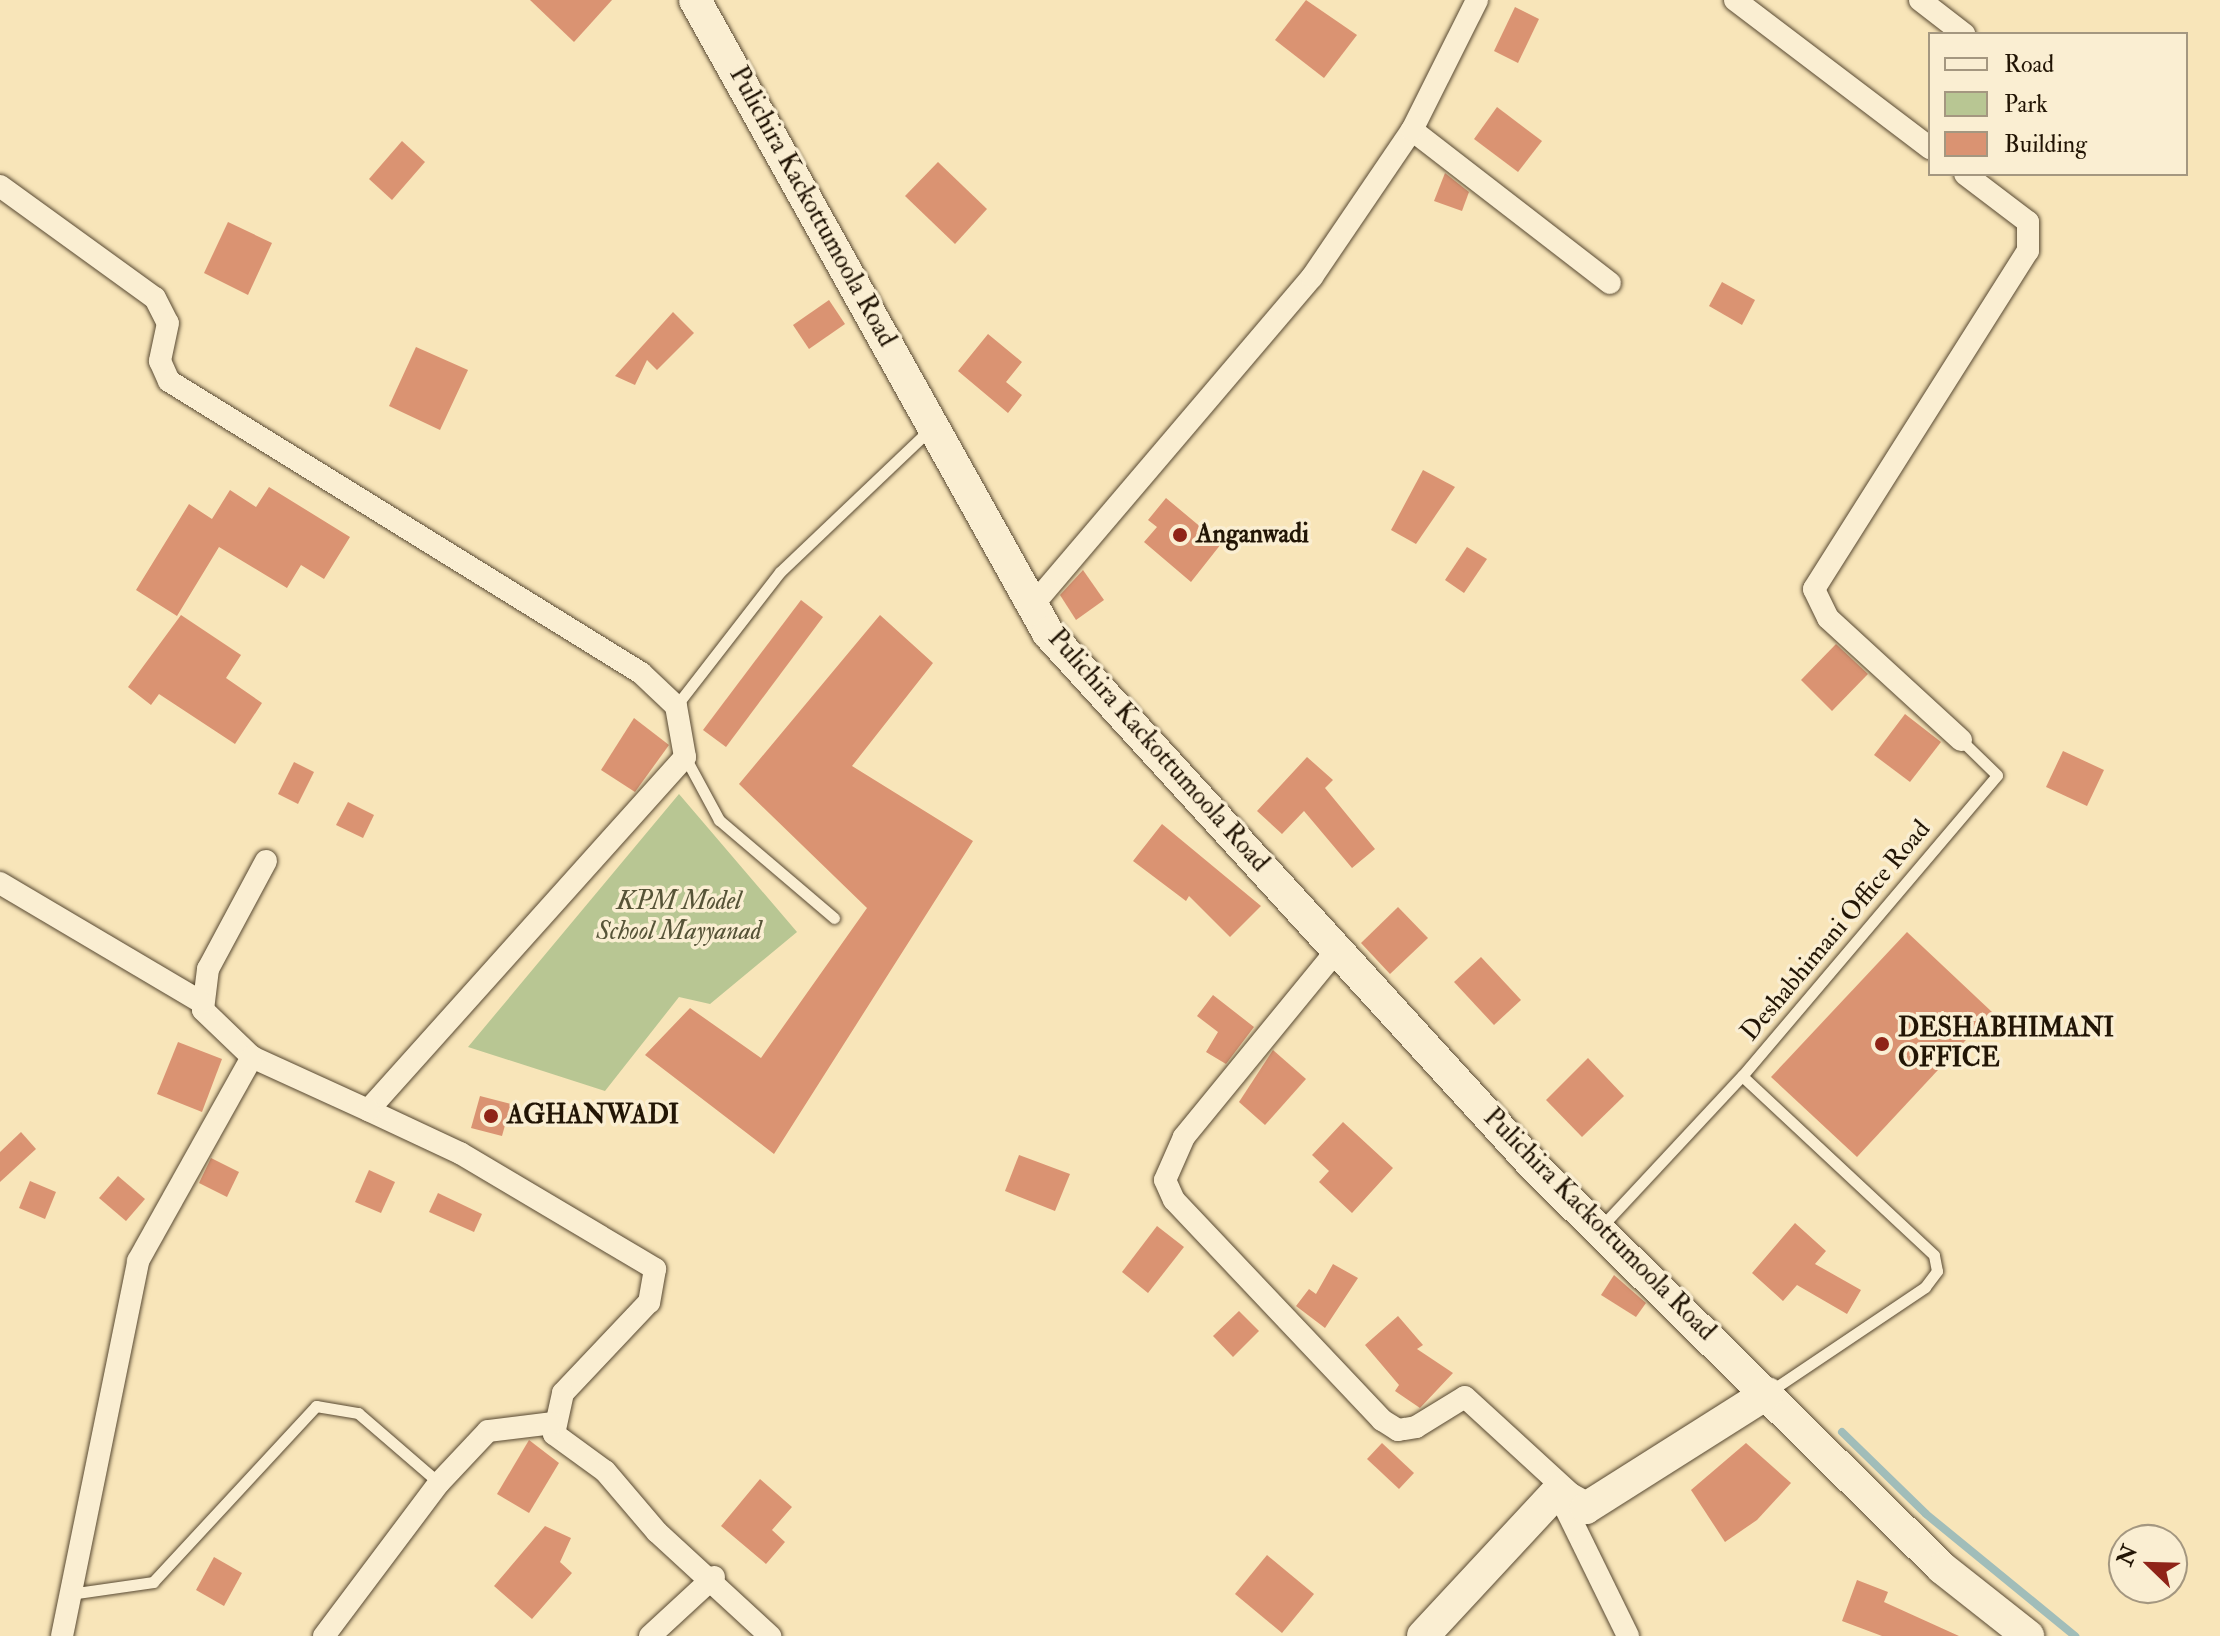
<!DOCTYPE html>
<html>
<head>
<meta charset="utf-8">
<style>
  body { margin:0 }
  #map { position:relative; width:2220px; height:1636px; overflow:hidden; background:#f8e5b9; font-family:"IM FELL Double Pica",serif }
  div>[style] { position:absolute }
  .green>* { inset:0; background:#b8c693 }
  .stream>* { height:8px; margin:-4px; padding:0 4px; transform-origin:4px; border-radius:4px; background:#a1bdb9 }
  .building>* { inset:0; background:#da9372 }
  .roads { filter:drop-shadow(0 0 2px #584932) drop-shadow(0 0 2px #584932) }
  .lane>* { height:11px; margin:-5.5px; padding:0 5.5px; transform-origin:5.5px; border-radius:5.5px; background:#faeed2 }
  .street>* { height:22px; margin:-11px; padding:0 11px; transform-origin:11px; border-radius:11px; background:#faeed2 }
  .secondary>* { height:32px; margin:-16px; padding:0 16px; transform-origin:16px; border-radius:16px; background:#faeed2 }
  .dots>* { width:22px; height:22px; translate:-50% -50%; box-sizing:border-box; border:4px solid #faeed2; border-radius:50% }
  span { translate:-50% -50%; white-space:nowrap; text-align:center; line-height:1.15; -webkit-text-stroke:7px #faeed2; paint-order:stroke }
  .street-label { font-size:26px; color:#221505 }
  .poi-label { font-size:26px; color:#221505; font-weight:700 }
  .left { translate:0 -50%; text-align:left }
  .park-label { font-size:26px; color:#565337; font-style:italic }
  .legend { position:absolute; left:1928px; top:32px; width:260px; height:144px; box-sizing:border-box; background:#faeed2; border:2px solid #a49780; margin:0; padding:10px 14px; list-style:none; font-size:24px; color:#221505 }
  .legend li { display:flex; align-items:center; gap:16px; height:40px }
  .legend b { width:40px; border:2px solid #a49780 }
  .north { position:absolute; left:2108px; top:1524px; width:80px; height:80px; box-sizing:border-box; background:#faeed2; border:2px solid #a49780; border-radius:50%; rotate:293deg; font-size:22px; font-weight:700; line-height:32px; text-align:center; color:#221505 }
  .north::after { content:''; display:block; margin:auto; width:28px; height:36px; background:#8f2418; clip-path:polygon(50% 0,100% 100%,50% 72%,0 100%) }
</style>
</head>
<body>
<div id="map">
  <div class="green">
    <div style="clip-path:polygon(679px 794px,797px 932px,710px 1004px,679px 997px,605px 1091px,468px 1047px)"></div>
  </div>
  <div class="stream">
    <div style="left:1842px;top:1432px;width:117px;rotate:44.3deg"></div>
    <div style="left:1926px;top:1514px;width:193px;rotate:39.3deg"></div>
  </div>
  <div class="building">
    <div style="clip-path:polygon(530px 0,612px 0,574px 42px)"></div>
    <div style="clip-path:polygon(1306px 0,1357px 35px,1324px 78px,1275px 40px)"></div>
    <div style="clip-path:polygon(1515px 7px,1539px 19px,1518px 63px,1494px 51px)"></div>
    <div style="clip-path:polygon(1497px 107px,1542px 141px,1518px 172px,1474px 139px)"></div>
    <div style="clip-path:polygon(402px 141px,425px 162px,392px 200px,369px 179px)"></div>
    <div style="clip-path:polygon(938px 162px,987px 209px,955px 244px,905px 196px)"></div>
    <div style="clip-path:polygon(1445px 173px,1469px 192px,1462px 211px,1434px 201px)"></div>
    <div style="clip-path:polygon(228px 222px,272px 243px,248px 295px,204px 273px)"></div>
    <div style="clip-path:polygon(1722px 282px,1755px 300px,1742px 325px,1709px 306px)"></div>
    <div style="clip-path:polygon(829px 300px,845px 324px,809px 349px,793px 325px)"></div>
    <div style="clip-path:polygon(673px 312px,694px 333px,657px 370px,647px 360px,635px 385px,615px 376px)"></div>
    <div style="clip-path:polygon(988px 334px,1022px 362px,1006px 382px,1022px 395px,1008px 413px,958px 371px)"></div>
    <div style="clip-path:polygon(416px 347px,468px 370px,440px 430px,389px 406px)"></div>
    <div style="clip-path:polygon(1423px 470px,1455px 487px,1416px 544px,1391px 530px)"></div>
    <div style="clip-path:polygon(269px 487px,350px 537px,324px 579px,301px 565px,287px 588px,219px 547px,177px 616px,136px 590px,189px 504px,212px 519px,230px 490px,256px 507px)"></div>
    <div style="clip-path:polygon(1166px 498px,1221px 544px,1191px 582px,1144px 542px,1157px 527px,1148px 520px)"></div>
    <div style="clip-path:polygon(1467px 547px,1487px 559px,1464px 593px,1445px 580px)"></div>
    <div style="clip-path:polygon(1083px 570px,1104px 600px,1076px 620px,1060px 595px)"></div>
    <div style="clip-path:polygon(801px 600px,823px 617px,726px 747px,703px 730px)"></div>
    <div style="clip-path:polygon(181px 615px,241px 655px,226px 678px,262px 703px,235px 744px,159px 694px,151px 705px,128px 687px)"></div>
    <div style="clip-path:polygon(880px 615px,933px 663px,852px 766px,973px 841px,774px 1154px,645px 1055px,690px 1008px,761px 1058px,867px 908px,739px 784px)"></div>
    <div style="clip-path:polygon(1836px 644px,1868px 674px,1832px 711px,1801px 680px)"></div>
    <div style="clip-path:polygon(1905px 714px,1941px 742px,1910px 782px,1874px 755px)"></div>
    <div style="clip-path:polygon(634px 718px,669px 745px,635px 792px,601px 770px)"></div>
    <div style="clip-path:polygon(2063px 751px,2104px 770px,2087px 806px,2046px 787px)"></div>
    <div style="clip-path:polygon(1307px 757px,1333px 780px,1325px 788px,1375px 849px,1352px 868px,1304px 811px,1282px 834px,1257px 811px)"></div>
    <div style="clip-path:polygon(294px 762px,314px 772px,298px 804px,278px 794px)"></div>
    <div style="clip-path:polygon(348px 802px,374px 815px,363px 838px,336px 825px)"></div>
    <div style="clip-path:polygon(1162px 824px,1261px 906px,1230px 937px,1189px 896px,1186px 901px,1133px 861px)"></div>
    <div style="clip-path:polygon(1398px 907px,1428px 938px,1390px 974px,1361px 943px)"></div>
    <div style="clip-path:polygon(1907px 932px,1992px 1012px,1857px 1157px,1771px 1077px)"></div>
    <div style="clip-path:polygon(1481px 957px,1521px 1000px,1494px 1025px,1454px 982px)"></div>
    <div style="clip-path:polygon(1213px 995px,1254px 1027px,1226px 1064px,1206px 1052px,1218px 1032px,1197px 1016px)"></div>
    <div style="clip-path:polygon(178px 1042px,222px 1059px,202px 1112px,157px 1094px)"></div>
    <div style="clip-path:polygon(1273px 1050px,1306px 1079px,1265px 1125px,1239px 1102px)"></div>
    <div style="clip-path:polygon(1588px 1058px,1624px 1096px,1582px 1137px,1546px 1100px)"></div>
    <div style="clip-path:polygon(480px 1096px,511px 1104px,502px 1136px,471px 1128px)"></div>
    <div style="clip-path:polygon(1343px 1122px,1393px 1168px,1352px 1213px,1319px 1182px,1329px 1171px,1312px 1155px)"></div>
    <div style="clip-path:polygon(21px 1132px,36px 1149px,0 1182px,0 1152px)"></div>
    <div style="clip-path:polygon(1019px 1155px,1070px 1174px,1055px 1211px,1005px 1191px)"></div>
    <div style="clip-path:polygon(211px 1158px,239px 1172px,227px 1197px,199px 1183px)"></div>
    <div style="clip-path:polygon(369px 1170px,395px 1182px,381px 1213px,355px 1202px)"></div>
    <div style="clip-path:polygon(118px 1176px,145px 1199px,126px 1221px,99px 1198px)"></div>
    <div style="clip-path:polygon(30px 1181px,56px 1192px,45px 1219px,19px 1208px)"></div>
    <div style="clip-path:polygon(438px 1193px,482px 1214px,474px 1232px,429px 1212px)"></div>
    <div style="clip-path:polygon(1795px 1223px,1826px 1251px,1815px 1264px,1861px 1290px,1847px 1314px,1797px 1285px,1783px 1301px,1752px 1273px)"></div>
    <div style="clip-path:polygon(1157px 1226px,1184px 1247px,1148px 1293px,1122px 1272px)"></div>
    <div style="clip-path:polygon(1333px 1264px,1358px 1278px,1325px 1328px,1296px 1306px,1309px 1289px,1316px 1294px)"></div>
    <div style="clip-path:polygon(1614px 1275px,1646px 1303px,1636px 1317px,1601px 1295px)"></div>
    <div style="clip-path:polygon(1239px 1311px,1259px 1331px,1233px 1357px,1213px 1336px)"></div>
    <div style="clip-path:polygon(1398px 1316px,1423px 1345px,1417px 1349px,1453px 1373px,1420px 1408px,1395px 1391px,1399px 1385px,1365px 1345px)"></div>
    <div style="clip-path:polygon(529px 1440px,559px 1463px,529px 1513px,497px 1494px)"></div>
    <div style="clip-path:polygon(1382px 1443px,1414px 1473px,1399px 1489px,1367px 1459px)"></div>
    <div style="clip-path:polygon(1746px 1443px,1791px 1483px,1757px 1520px,1725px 1542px,1691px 1490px)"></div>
    <div style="clip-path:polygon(760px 1479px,792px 1507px,772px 1530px,785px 1542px,766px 1564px,721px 1526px)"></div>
    <div style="clip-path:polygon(545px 1526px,571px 1538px,560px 1562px,572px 1573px,532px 1619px,494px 1586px)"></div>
    <div style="clip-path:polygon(1267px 1555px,1314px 1594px,1282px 1633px,1235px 1594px)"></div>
    <div style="clip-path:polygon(214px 1557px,242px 1573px,224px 1606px,196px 1590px)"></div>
    <div style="clip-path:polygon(1857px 1580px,1888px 1592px,1884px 1602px,1959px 1636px,1882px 1636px,1842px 1621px)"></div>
  </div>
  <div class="roads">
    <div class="lane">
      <div style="left:676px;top:706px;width:170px;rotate:-52.2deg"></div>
      <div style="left:780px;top:572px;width:206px;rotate:-43.6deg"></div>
      <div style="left:685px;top:757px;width:72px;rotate:61.6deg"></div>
      <div style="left:719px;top:820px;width:151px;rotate:40.4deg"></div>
      <div style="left:1601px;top:1227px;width:207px;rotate:-47deg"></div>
      <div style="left:1769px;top:1392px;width:188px;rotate:-33.9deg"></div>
      <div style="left:1925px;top:1287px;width:20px;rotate:-53deg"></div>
      <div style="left:1937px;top:1271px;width:16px;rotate:-101deg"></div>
      <div style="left:1934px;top:1255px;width:262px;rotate:-137deg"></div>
      <div style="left:1742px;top:1076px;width:394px;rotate:-49.7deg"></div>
      <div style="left:1997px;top:775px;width:50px;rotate:-135.8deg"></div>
      <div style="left:70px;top:1594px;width:84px;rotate:-8.2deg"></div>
      <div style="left:153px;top:1582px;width:240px;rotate:-47.2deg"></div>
      <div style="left:316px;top:1406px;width:43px;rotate:9.5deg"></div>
      <div style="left:358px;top:1413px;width:107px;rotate:40.8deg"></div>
    </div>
    <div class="street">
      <div style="left:1735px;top:0;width:245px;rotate:37.2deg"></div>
      <div style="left:1920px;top:0;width:56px;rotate:37.7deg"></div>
      <div style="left:1412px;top:130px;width:250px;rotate:37.7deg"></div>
      <div style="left:0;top:186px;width:191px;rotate:35.9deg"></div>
      <div style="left:155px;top:298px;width:28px;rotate:63deg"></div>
      <div style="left:168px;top:323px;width:39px;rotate:102deg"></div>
      <div style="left:160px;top:361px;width:22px;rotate:66deg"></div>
      <div style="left:169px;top:381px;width:555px;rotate:31.74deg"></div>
      <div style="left:641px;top:673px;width:48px;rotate:43.3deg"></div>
      <div style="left:676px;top:706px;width:52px;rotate:80deg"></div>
      <div style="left:685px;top:757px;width:474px;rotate:131.9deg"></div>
      <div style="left:368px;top:1110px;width:102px;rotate:25.1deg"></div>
      <div style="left:460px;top:1153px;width:227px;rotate:30.7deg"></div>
      <div style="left:655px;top:1269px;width:34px;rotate:100deg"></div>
      <div style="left:649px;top:1302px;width:125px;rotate:133.4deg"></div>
      <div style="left:563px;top:1393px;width:42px;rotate:102.4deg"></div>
      <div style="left:554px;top:1434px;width:63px;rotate:36deg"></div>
      <div style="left:605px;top:1471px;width:80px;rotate:49.6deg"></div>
      <div style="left:657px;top:1532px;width:154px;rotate:42.6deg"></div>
      <div style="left:1032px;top:606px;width:432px;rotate:-49.6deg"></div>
      <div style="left:1312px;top:277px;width:178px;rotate:-55.8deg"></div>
      <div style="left:1412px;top:130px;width:145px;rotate:-63.4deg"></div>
      <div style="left:1961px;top:740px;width:180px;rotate:-137.5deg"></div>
      <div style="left:1828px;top:618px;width:32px;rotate:-116deg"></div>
      <div style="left:1814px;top:589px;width:400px;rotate:-57.7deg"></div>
      <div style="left:2028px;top:251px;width:29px;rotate:-90deg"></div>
      <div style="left:2028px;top:222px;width:79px;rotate:-142.7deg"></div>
      <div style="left:266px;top:861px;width:123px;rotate:118.2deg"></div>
      <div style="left:208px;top:969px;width:41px;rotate:97deg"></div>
      <div style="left:203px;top:1010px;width:68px;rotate:43.8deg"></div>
      <div style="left:252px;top:1057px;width:128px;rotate:24.6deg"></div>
      <div style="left:0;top:883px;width:234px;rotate:30.6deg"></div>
      <div style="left:1337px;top:950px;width:242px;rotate:129.3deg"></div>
      <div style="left:1184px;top:1137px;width:47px;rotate:113.8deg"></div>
      <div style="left:1165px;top:1180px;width:22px;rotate:66deg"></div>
      <div style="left:1174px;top:1200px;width:303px;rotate:46.6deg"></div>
      <div style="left:1382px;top:1420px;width:19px;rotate:32deg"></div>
      <div style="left:1398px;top:1430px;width:18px;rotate:-9deg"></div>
      <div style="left:1416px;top:1427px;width:57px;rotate:-31.5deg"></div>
      <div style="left:1465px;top:1397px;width:147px;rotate:42.5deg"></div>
      <div style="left:1558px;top:1493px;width:159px;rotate:63.9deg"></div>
      <div style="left:62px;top:1636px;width:383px;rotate:-78.5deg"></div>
      <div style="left:138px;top:1261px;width:234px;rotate:-60.8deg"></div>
      <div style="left:324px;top:1636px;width:191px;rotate:-53.1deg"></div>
      <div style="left:439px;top:1483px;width:71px;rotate:-46.7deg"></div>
      <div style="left:488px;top:1431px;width:65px;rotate:-7deg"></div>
      <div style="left:650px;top:1636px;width:87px;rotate:-42.7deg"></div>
    </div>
    <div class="secondary">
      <div style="left:695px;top:0;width:725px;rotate:60.85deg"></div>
      <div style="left:1048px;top:633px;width:721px;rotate:47.64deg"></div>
      <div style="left:1534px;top:1166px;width:573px;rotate:44.58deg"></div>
      <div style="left:1942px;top:1568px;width:110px;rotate:38.3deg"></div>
      <div style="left:1423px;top:1636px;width:197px;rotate:-47.1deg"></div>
      <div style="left:1557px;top:1492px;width:33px;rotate:29deg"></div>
      <div style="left:1586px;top:1508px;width:215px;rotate:-32.3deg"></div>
    </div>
  </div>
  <div class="dots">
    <div style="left:1180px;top:535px;background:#8f2418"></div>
    <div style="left:1882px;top:1044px;background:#8f2418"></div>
    <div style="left:491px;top:1116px;background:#8f2418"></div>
  </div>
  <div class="street-label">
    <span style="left:812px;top:207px;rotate:61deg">Pulichira Kackottumoola Road</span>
    <span style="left:1158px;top:751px;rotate:48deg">Pulichira Kackottumoola Road</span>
    <span style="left:1836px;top:931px;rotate:-50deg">Deshabhimani Office Road</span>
    <span style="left:1599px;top:1225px;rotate:45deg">Pulichira Kackottumoola Road</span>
  </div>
  <div class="poi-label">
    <span class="left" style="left:1196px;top:535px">Anganwadi</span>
    <span class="left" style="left:1898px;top:1044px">DESHABHIMANI<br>OFFICE</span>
    <span class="left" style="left:507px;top:1116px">AGHANWADI</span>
  </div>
  <div class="park-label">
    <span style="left:679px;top:917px">KPM Model<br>School Mayyanad</span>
  </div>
  <ul class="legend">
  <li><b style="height:10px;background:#faeed2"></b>Road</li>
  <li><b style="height:22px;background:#b8c693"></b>Park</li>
  <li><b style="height:22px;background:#da9372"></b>Building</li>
  </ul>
  <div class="north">N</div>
</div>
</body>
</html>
